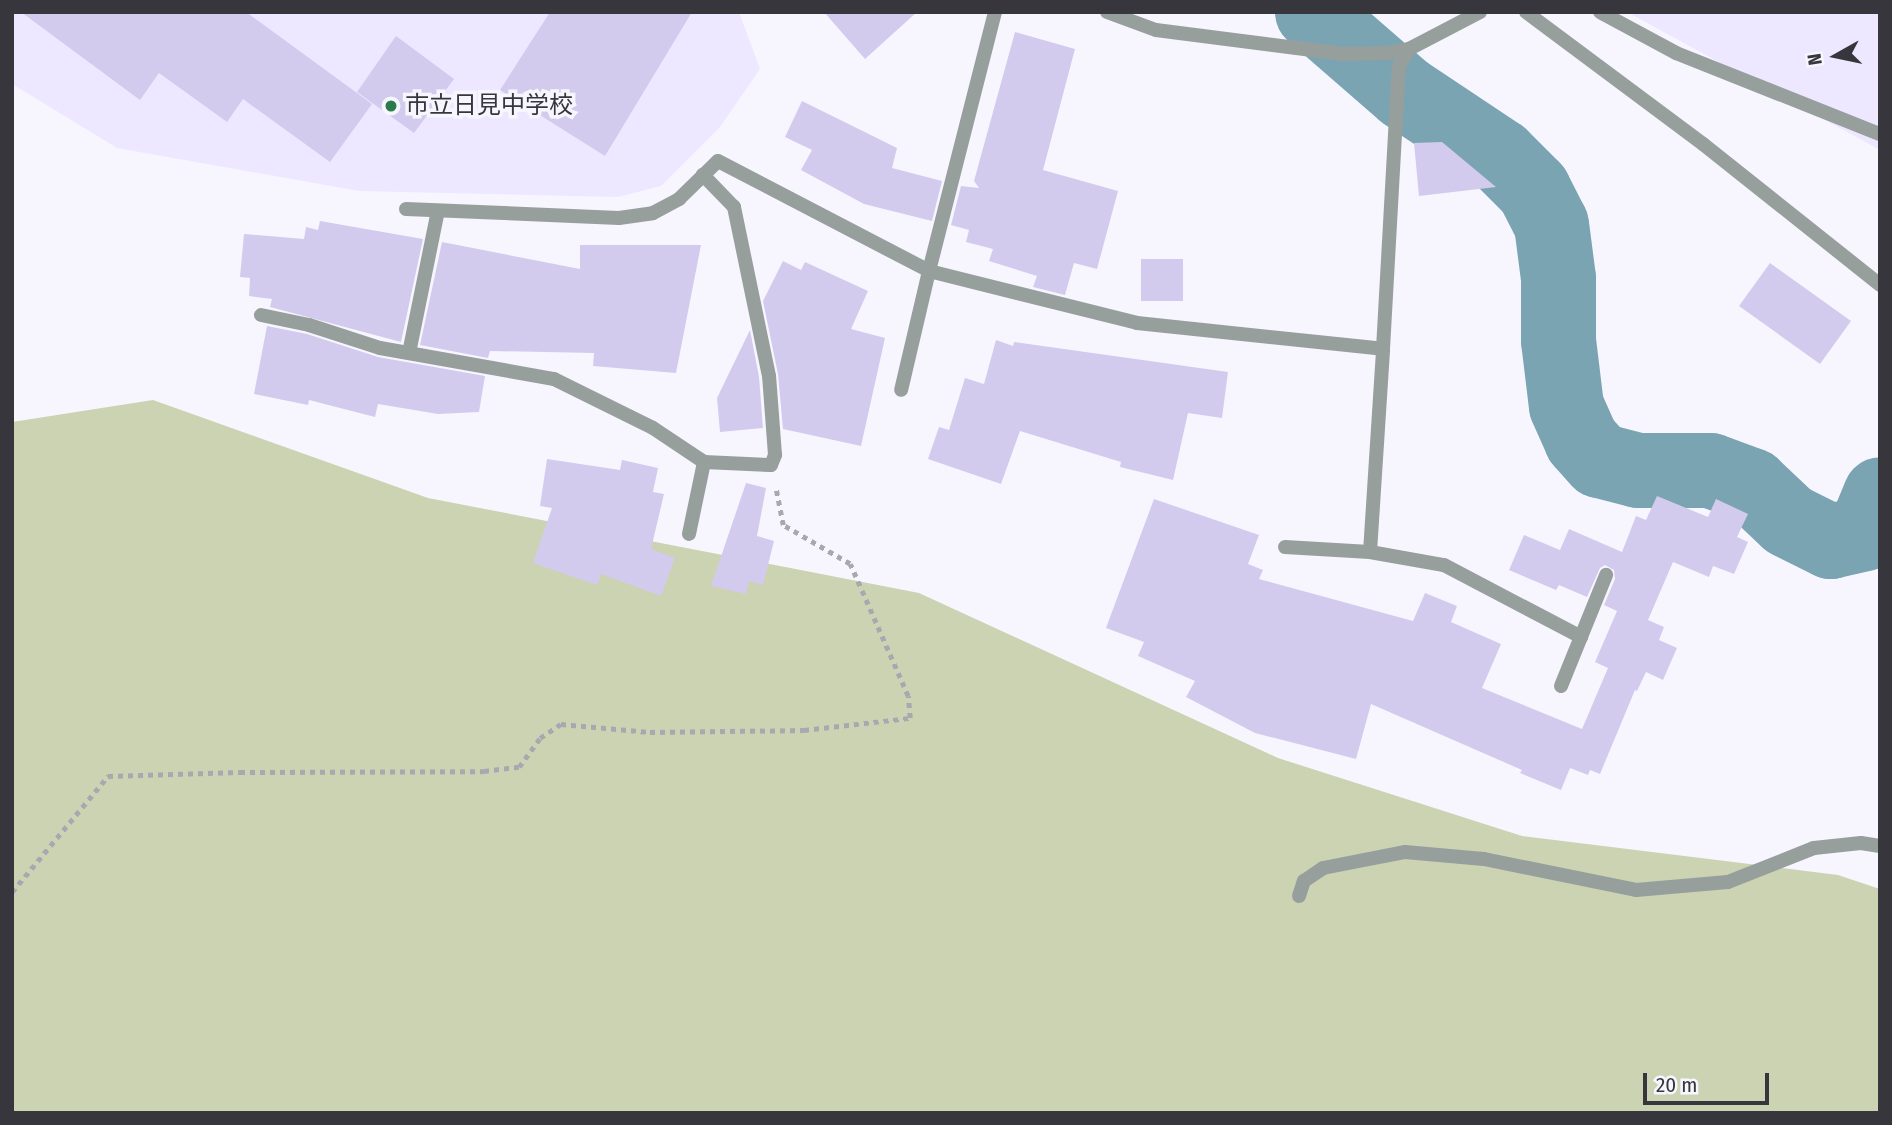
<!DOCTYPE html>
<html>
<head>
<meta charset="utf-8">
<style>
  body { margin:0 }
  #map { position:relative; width:1892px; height:1125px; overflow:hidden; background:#f7f6ff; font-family:"Fira Sans Condensed","Noto Sans JP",sans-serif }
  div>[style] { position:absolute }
  .built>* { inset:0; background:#ede8ff }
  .green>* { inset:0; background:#ccd3b2 }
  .stream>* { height:12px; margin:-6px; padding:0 6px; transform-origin:6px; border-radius:6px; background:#7ba4b3 }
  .river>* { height:75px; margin:-37.5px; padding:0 37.5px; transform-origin:37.5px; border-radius:37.5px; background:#7ba4b3 }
  .building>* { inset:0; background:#d2cbee }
  .path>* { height:4.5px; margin-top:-2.25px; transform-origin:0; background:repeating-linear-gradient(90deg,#a9a8b0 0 5px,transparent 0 10px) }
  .service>* { height:14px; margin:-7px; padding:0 7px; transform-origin:7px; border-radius:7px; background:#979f9d }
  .minor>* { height:14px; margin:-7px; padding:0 7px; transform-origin:7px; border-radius:7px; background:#979f9d }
  .dots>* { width:19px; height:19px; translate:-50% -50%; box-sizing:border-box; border:4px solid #f7f6ff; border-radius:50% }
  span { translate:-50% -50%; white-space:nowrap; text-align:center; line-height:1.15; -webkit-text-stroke:7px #f7f6ff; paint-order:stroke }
  .poi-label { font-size:24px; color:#37363c }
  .left { translate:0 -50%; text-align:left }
  .frame { position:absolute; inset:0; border:14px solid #37363c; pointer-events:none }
  .north { position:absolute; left:1801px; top:21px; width:70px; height:70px; -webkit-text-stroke:5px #f7f6ff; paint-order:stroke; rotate:261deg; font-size:19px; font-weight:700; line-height:28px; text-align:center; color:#37363c }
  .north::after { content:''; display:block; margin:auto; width:24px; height:32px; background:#37363c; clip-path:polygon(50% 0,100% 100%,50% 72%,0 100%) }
  .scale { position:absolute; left:1643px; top:1073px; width:126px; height:32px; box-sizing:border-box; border:4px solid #37363c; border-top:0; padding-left:9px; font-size:21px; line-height:24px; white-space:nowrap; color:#37363c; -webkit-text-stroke:5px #f7f6ff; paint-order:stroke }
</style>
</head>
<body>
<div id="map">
  <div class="built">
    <div style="clip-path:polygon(12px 12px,739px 12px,760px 69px,720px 127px,661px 186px,618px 197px,359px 191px,117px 148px,12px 84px)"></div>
    <div style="clip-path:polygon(1627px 12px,1880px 12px,1880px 150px)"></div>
  </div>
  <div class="green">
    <div style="clip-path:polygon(153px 400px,428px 498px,919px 593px,1278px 758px,1522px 836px,1838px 875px,1880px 889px,1880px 1113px,12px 1113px,12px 422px)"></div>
  </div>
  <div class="stream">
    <div style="left:1830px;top:541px;width:51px;rotate:13.5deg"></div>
  </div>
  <div class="river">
    <div style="left:1312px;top:12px;width:122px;rotate:41deg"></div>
    <div style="left:1404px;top:92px;width:115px;rotate:33.7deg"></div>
    <div style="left:1500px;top:156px;width:47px;rotate:45deg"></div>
    <div style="left:1533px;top:189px;width:39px;rotate:63deg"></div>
    <div style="left:1551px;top:224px;width:54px;rotate:82.6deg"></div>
    <div style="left:1558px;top:278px;width:62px;rotate:90deg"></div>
    <div style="left:1558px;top:340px;width:66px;rotate:83.1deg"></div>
    <div style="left:1566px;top:406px;width:37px;rotate:66deg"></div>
    <div style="left:1581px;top:440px;width:27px;rotate:48deg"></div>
    <div style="left:1599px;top:460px;width:40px;rotate:14.4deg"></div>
    <div style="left:1638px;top:470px;width:72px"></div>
    <div style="left:1710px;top:470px;width:44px;rotate:20.1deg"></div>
    <div style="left:1751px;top:485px;width:51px;rotate:43.4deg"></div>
    <div style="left:1788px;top:520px;width:47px;rotate:26.6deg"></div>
    <div style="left:1830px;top:541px;width:35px;rotate:-13deg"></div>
    <div style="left:1864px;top:533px;width:42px;rotate:-67.7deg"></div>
  </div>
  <div class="building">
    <div style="clip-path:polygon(21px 12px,246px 12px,372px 104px,330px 162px,243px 99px,227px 122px,159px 73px,140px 100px)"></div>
    <div style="clip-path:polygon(550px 12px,692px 12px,605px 156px,500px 90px)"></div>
    <div style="clip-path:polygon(824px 12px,917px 12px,865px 59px)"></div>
    <div style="clip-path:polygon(1015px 32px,1075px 49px,1043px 170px,1118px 191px,1097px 269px,1074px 263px,1065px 295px,1033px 287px,1037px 276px,989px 261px,993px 249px,966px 242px,969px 230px,951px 225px,961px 186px,979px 188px,974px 181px)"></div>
    <div style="clip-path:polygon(396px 36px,454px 79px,414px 133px,357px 92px)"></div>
    <div style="clip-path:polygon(802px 101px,897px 148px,892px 168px,942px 181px,932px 221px,864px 204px,801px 170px,812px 150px,785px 137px)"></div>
    <div style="clip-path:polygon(1442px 142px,1496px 187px,1419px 196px,1414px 143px)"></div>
    <div style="clip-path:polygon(320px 221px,423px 239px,401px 342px,270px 307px,272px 299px,249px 296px,250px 278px,240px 277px,244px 234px,304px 239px,306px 227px,318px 230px)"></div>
    <div style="clip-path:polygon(442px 242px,580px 269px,580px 245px,701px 245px,676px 373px,593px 366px,594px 353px,490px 351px,488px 358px,420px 345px)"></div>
    <div style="clip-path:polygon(1141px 259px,1183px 259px,1183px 301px,1141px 301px)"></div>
    <div style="clip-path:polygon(783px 261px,801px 270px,805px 262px,868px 291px,851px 329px,885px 338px,861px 446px,783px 429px,778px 374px,763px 301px)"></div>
    <div style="clip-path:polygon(1770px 263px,1851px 321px,1820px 364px,1739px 306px)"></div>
    <div style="clip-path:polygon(267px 326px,307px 334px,378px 357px,485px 376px,479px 412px,438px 414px,378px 404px,375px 417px,309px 400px,308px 405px,254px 394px)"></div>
    <div style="clip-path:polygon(750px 330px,759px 377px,763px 428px,720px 432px,717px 398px)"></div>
    <div style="clip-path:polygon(996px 340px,1013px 346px,1014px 342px,1228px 372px,1222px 418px,1188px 413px,1173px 480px,1120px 467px,1121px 462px,1020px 431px,1001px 484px,928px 459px,939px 427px,949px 430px,965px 378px,984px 384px)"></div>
    <div style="clip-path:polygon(547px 459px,620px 470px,622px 460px,658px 468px,653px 492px,664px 494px,651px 549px,675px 558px,661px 596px,601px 574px,597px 585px,533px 563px,552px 508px,540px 506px)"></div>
    <div style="clip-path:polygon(746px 483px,766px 488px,757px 536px,774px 541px,763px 585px,749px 581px,746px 594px,711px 586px)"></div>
    <div style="clip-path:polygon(1657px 496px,1708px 517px,1716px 499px,1748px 514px,1737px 537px,1748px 542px,1734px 574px,1713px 566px,1709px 577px,1673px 562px,1648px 620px,1664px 627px,1659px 640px,1677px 648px,1663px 680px,1646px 672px,1637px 691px,1635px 690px,1600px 774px,1590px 770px,1588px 775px,1570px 768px,1561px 790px,1520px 773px,1522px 770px,1371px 704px,1356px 759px,1255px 733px,1186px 697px,1195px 681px,1138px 656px,1144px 642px,1106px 628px,1154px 499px,1259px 535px,1248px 564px,1263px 570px,1259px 579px,1413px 621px,1425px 593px,1457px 606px,1451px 622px,1501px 644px,1482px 688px,1582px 729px,1608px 668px,1595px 662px,1617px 611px,1604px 605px,1615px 579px,1614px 570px,1605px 565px,1600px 568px,1587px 597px,1559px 585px,1556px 590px,1509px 570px,1524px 535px,1560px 550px,1569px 529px,1622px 552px,1636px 516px,1646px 520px)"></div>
  </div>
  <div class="path">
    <div style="left:12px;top:892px;width:151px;rotate:-50.4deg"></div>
    <div style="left:108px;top:776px;width:132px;rotate:-1.7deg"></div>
    <div style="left:240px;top:772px;width:244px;rotate:-0.2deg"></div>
    <div style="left:484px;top:771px;width:35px;rotate:-7deg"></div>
    <div style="left:519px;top:767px;width:36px;rotate:-54deg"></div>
    <div style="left:540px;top:738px;width:25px;rotate:-34deg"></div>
    <div style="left:561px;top:724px;width:89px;rotate:5.1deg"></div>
    <div style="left:650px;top:732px;width:154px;rotate:-0.7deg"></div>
    <div style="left:804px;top:730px;width:107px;rotate:-6.5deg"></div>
    <div style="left:910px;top:718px;width:22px;rotate:-95deg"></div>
    <div style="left:908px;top:696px;width:144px;rotate:-113.7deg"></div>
    <div style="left:850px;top:564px;width:78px;rotate:-149.8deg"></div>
    <div style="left:783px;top:525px;width:36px;rotate:-101deg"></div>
  </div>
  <div class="service">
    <div style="left:1600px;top:12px;width:86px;rotate:28.3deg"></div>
    <div style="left:1676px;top:53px;width:219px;rotate:21.7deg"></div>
  </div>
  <div class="minor">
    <div style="left:995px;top:12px;width:267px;rotate:104.3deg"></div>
    <div style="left:929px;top:271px;width:214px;rotate:14deg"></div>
    <div style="left:1137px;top:323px;width:247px;rotate:6deg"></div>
    <div style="left:1383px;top:349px;width:283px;rotate:-86.8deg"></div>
    <div style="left:1399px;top:66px;width:20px;rotate:-60deg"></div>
    <div style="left:1107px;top:12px;width:52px;rotate:20.2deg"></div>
    <div style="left:1156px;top:30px;width:189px;rotate:7.3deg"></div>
    <div style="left:1343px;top:54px;width:46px;rotate:-1.2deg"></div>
    <div style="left:1389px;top:53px;width:20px;rotate:-11deg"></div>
    <div style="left:1409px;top:49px;width:80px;rotate:-27.5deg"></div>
    <div style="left:1526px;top:12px;width:221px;rotate:36.7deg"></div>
    <div style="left:1703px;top:144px;width:226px;rotate:38.5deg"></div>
    <div style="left:406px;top:209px;width:213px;rotate:2.4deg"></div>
    <div style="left:619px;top:218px;width:34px;rotate:-8deg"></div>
    <div style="left:653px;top:213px;width:30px;rotate:-28deg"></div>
    <div style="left:679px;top:199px;width:54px;rotate:-44.3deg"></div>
    <div style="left:718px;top:161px;width:238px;rotate:27.5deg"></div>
    <div style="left:929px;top:271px;width:122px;rotate:103.2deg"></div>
    <div style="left:261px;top:315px;width:49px;rotate:11.8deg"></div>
    <div style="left:309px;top:325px;width:75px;rotate:17.9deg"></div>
    <div style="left:380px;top:348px;width:177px;rotate:10.1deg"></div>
    <div style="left:554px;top:379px;width:110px;rotate:26.3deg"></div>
    <div style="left:653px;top:428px;width:61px;rotate:33.7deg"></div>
    <div style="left:704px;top:462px;width:67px;rotate:2.6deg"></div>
    <div style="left:771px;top:465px;width:11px;rotate:-68deg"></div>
    <div style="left:775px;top:455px;width:79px;rotate:-94.3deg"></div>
    <div style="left:769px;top:376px;width:173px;rotate:-101.7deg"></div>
    <div style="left:734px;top:207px;width:45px;rotate:-134.1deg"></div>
    <div style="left:409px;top:353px;width:145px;rotate:-78.5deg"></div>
    <div style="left:689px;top:534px;width:74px;rotate:-78.2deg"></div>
    <div style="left:1285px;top:547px;width:85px;rotate:3.4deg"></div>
    <div style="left:1370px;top:552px;width:75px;rotate:10deg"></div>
    <div style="left:1444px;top:565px;width:155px;rotate:27.7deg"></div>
    <div style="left:1370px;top:552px;width:203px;rotate:-86.3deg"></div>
    <div style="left:1561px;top:686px;width:120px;rotate:-67.9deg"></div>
    <div style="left:1299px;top:896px;width:16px;rotate:-72deg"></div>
    <div style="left:1304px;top:881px;width:23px;rotate:-34deg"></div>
    <div style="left:1323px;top:868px;width:84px;rotate:-11deg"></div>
    <div style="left:1405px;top:852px;width:79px;rotate:5.1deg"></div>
    <div style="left:1484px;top:859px;width:155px;rotate:11.5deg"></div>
    <div style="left:1636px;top:890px;width:92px;rotate:-5deg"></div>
    <div style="left:1728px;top:882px;width:92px;rotate:-21.6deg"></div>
    <div style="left:1814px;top:848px;width:47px;rotate:-6.1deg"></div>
    <div style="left:1861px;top:843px;width:19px;rotate:9deg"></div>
  </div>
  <div class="dots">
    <div style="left:391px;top:106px;background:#2a7a4a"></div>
  </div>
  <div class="poi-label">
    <span class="left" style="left:405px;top:106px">市立日見中学校</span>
  </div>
  <div class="frame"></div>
  <div class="north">N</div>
  <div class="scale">20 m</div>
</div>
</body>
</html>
